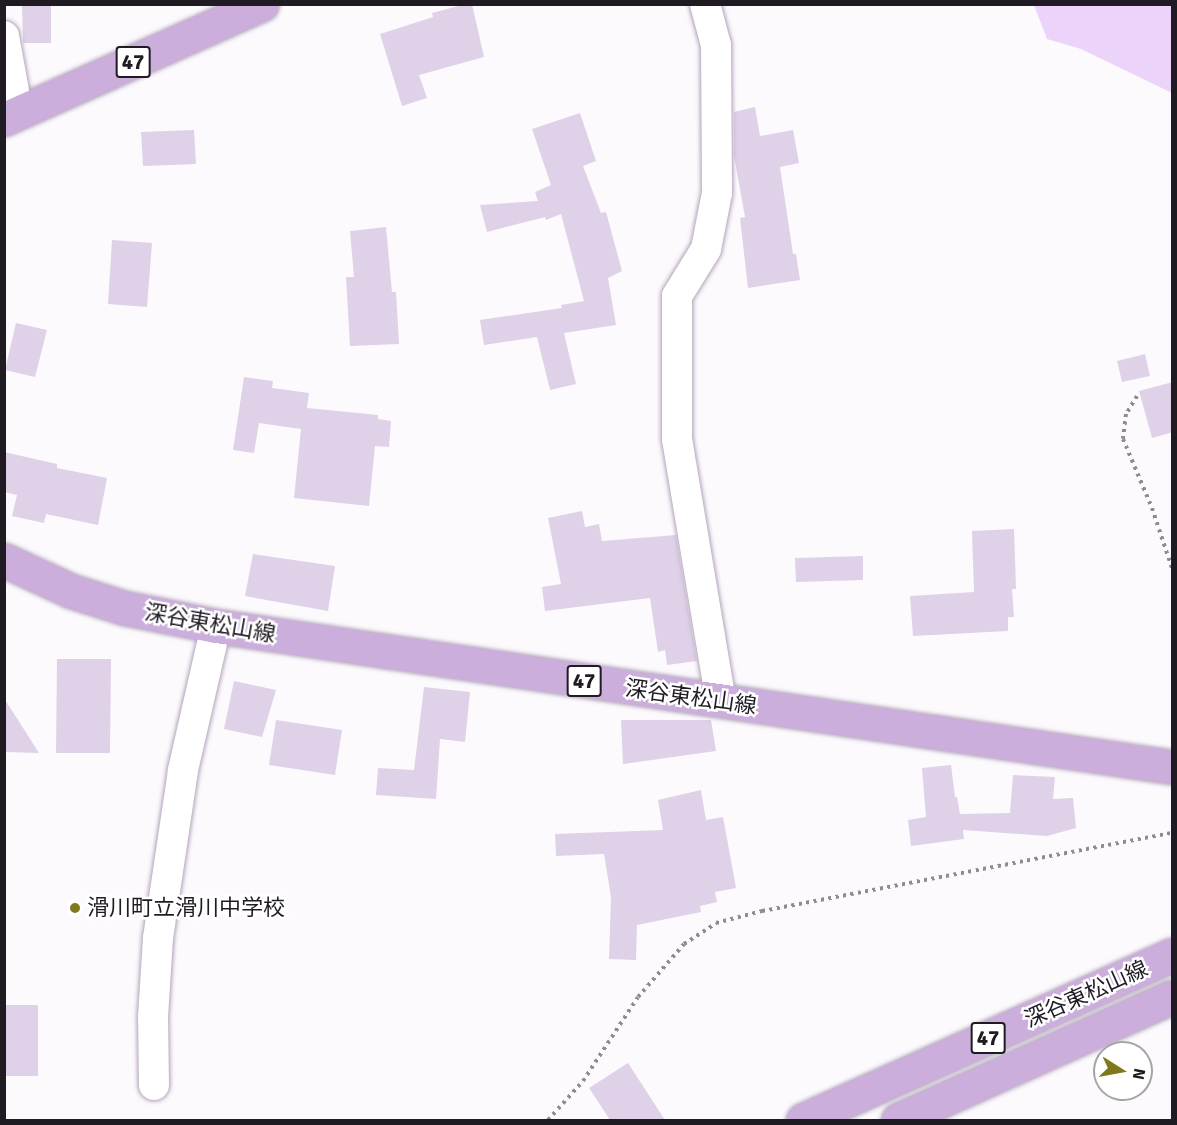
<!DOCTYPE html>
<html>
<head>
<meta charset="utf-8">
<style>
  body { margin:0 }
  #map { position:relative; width:1177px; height:1125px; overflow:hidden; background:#fdfafe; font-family:Signika,"Noto Sans JP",sans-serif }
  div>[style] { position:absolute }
  .green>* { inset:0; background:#ecd3fa }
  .building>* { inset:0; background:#dfd1e8 }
  .path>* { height:4px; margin-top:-2px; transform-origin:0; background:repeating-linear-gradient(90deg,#8f8b91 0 3px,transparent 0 7.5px) }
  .roads { filter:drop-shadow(0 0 2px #b3a5bb) drop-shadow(0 0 2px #b3a5bb) }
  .minor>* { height:30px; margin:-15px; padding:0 15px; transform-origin:15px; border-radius:15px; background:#fff }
  .major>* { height:33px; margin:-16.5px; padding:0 16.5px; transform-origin:16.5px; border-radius:16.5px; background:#cbaedb }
  .dots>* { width:16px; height:16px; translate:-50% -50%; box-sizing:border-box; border:3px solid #fff; border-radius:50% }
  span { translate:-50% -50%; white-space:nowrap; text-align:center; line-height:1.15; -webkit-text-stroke:5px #fff; paint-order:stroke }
  .shield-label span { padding:2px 4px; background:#fff; border:2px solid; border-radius:4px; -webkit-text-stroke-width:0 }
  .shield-label { font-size:21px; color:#201b23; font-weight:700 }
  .street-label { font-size:22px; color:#201b23 }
  .poi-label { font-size:22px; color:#201b23 }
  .left { translate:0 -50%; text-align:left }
  .frame { position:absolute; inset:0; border:6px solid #201b23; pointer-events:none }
  .north { position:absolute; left:1093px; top:1041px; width:60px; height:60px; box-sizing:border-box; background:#fff; border:2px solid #a6a4a7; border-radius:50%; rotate:101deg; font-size:16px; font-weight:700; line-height:24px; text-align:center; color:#201b23 }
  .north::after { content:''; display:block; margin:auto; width:21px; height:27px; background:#81771b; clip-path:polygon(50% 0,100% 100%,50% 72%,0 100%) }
</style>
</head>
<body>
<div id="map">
  <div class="green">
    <div style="clip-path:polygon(1034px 5px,1172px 5px,1172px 93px,1081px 49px,1047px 39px)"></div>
  </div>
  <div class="building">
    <div style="clip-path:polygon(22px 4px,51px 4px,51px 43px,23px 43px)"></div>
    <div style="clip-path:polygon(466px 4px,472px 4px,484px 57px,419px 75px,427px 98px,402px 106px,380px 34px,433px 17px,432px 13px)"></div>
    <div style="clip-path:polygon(755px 107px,760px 136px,793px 130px,799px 163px,780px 167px,793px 254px,796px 254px,800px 280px,748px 288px,740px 218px,745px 217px,734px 156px,734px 112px)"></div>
    <div style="clip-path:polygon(580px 113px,596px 161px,583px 166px,601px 213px,606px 212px,622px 271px,608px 278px,616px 325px,564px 333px,576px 384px,550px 390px,537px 337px,484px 345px,480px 320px,562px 308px,561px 305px,584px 301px,561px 214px,546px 220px,545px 217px,487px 232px,480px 205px,538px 201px,535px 192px,551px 185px,532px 129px)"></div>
    <div style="clip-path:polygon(194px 130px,196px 164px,143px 166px,141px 132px)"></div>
    <div style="clip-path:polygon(386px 227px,392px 292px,396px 292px,399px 344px,350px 346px,346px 277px,354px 277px,350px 231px)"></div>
    <div style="clip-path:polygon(112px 240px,152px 243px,147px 307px,108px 304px)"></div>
    <div style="clip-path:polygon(16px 323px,47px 330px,35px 377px,5px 370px)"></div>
    <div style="clip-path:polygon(1145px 354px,1150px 376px,1122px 382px,1117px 361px)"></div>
    <div style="clip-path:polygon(244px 377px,273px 381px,272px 388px,309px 393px,307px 408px,378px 415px,378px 419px,391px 421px,389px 447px,375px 446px,369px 506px,294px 498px,301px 429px,259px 423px,254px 453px,233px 450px)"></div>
    <div style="clip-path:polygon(1173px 382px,1173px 432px,1152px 438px,1139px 391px)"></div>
    <div style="clip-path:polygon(4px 452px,57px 464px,57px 468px,107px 478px,98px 525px,46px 514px,44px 523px,12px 516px,17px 495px,4px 492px)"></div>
    <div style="clip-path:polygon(582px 511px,585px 527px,599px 524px,602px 541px,676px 535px,697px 661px,667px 665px,665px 650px,658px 652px,650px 598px,545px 611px,542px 587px,561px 584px,548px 518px)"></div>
    <div style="clip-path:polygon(1014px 529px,1016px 589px,1012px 589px,1014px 617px,1008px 617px,1008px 631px,913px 636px,910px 596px,974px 592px,972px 531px)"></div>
    <div style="clip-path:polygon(253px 554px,335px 566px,328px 611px,245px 596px)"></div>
    <div style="clip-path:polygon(863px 556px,863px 580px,796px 582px,795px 558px)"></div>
    <div style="clip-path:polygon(57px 659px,111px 659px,110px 753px,56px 753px)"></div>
    <div style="clip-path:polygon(234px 681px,276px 690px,262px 737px,224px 729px)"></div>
    <div style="clip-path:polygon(424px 687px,470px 692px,465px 742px,440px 739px,436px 799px,376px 795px,378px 768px,414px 770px)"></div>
    <div style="clip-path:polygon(4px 698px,39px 753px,4px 752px)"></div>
    <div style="clip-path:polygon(276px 720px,342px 730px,335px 775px,269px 765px)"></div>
    <div style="clip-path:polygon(621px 720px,711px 720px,716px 751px,623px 764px)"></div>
    <div style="clip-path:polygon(951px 765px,955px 797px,957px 797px,960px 814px,1010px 813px,1013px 775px,1055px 777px,1053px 799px,1073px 798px,1076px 828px,1047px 836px,963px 830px,964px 839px,911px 846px,908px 820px,926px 817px,922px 768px)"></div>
    <div style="clip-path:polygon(701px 790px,706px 820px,723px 817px,736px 888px,715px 892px,717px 902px,700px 906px,701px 912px,637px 925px,636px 960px,609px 959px,611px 897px,604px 854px,556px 856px,555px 834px,663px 830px,658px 800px)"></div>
    <div style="clip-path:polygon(4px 1005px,38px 1005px,38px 1076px,4px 1076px)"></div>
    <div style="clip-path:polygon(628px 1063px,665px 1120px,610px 1120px,589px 1088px)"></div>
  </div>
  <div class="path">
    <div style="left:1137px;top:396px;width:21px;rotate:121deg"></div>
    <div style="left:1126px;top:414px;width:25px;rotate:97deg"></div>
    <div style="left:1123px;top:439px;width:75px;rotate:67.2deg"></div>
    <div style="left:1152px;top:508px;width:63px;rotate:71.6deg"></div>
    <div style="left:548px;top:1120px;width:52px;rotate:-48.1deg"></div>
    <div style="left:583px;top:1081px;width:100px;rotate:-56.8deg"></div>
    <div style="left:638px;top:997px;width:70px;rotate:-49deg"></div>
    <div style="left:684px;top:944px;width:38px;rotate:-33deg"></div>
    <div style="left:716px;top:923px;width:48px;rotate:-14.6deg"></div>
    <div style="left:762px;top:911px;width:417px;rotate:-10.8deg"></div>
  </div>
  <div class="roads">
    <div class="minor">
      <div style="left:705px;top:4px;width:42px;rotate:75deg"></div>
      <div style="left:716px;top:45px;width:148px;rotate:89.6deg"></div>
      <div style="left:717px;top:193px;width:57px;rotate:101.1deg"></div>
      <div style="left:706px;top:249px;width:55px;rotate:121.7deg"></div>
      <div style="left:677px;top:296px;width:143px;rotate:90deg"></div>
      <div style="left:677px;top:439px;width:267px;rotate:80.5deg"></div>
      <div style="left:4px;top:36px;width:78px;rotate:79.7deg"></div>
      <div style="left:154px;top:1085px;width:68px;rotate:-90.8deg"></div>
      <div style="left:153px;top:1017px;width:79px;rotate:-86.4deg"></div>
      <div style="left:158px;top:938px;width:170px;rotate:-81.5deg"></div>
      <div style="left:183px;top:770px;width:148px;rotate:-77.1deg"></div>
    </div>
    <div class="major">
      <div style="left:4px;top:119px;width:282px;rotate:-24deg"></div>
      <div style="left:4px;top:560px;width:74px;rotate:24.8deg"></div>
      <div style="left:71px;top:591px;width:57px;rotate:17.5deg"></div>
      <div style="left:125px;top:608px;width:93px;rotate:11.2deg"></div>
      <div style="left:216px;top:626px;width:966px;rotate:8.39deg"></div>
      <div style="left:803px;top:1120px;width:404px;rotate:-24.1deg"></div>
      <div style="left:898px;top:1120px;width:300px;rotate:-24.2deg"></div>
    </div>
  </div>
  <div class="dots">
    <div style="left:75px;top:908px;background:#81771b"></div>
  </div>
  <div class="shield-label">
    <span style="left:133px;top:62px">47</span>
    <span style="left:584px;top:681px">47</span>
    <span style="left:988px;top:1038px">47</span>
  </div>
  <div class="street-label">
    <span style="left:210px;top:623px;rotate:10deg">深谷東松山線</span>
    <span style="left:691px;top:697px;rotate:8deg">深谷東松山線</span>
    <span style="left:1086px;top:994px;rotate:-24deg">深谷東松山線</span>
  </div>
  <div class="poi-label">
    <span class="left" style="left:87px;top:908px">滑川町立滑川中学校</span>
  </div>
  <div class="frame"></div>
  <div class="north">N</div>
</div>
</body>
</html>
